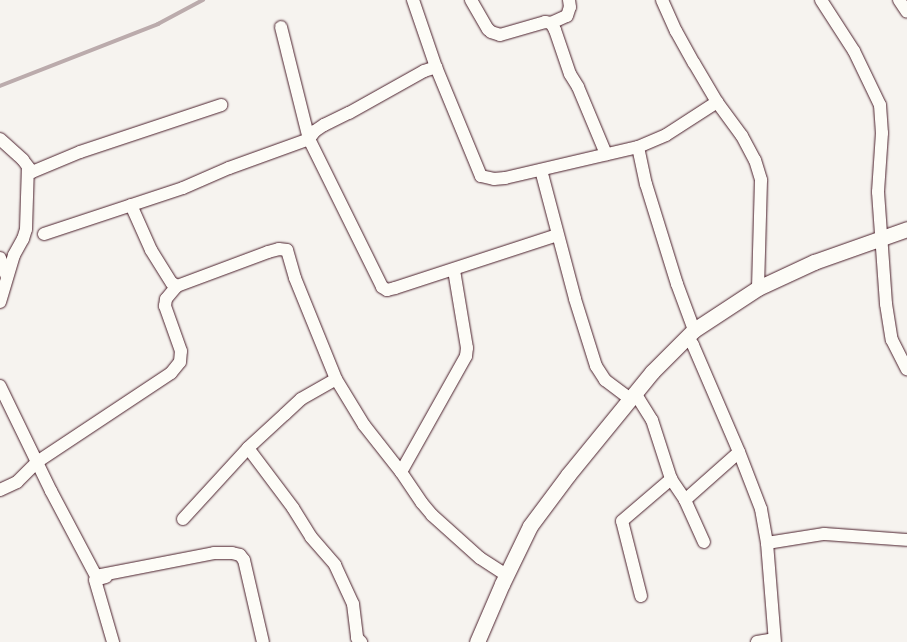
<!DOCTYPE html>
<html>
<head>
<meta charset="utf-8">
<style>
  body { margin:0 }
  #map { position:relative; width:907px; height:642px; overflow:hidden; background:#f6f3ef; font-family:"Playpen Sans",sans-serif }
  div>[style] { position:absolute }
  .stream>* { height:3.5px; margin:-1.75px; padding:0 1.75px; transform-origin:1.75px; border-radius:1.75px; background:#bbabac }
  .roads { filter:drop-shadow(0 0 1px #4a1f2b) drop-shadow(0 0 1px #4a1f2b) }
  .minor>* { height:12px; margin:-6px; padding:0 6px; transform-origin:6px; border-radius:6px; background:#fdfcf7 }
  .tertiary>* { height:15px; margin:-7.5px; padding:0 7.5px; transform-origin:7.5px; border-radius:7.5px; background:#fdfcf7 }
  span { translate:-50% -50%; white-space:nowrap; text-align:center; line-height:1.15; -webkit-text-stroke:4px #fdfcf7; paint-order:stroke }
</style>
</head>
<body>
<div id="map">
  <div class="stream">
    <div style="left:0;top:86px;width:170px;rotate:-21.4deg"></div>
    <div style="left:158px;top:24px;width:51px;rotate:-28.1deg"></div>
  </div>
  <div class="roads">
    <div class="minor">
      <div style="left:413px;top:0;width:71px;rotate:71.1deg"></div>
      <div style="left:436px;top:67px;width:118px;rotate:67.6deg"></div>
      <div style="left:481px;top:176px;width:13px;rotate:13deg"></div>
      <div style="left:494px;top:179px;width:11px;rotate:-5deg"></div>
      <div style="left:505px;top:178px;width:137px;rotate:-13.1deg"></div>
      <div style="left:638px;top:147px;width:30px;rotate:-23deg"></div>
      <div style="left:666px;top:135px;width:61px;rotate:-32.9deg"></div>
      <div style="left:471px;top:0;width:34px;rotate:60deg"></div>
      <div style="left:488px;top:29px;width:4px;rotate:45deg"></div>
      <div style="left:491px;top:32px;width:9px;rotate:18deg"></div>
      <div style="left:500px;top:35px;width:47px;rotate:-16.1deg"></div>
      <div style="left:545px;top:22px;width:6px;rotate:9deg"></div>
      <div style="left:551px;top:23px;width:8px;rotate:60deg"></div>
      <div style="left:555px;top:30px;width:46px;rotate:71.2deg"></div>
      <div style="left:570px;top:74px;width:15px;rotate:58deg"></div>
      <div style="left:578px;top:87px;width:73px;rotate:67.3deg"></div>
      <div style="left:662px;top:0;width:34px;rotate:66deg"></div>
      <div style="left:676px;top:31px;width:37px;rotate:61deg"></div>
      <div style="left:694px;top:63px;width:45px;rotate:59.5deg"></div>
      <div style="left:717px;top:102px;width:42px;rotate:53.7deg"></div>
      <div style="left:742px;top:136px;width:27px;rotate:62deg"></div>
      <div style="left:755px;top:160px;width:21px;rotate:73deg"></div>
      <div style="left:761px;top:180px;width:108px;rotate:91.6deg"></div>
      <div style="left:821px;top:0;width:61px;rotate:57.1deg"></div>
      <div style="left:854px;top:51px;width:60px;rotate:64.3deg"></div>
      <div style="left:880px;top:105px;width:28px;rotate:86deg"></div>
      <div style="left:882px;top:133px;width:59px;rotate:93.9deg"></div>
      <div style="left:878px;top:192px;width:112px;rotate:85.9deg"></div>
      <div style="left:886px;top:304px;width:36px;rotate:81deg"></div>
      <div style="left:892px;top:340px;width:33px;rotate:63deg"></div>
      <div style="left:899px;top:0;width:14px;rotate:56deg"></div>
      <div style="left:551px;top:23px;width:17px;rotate:-24deg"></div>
      <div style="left:567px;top:16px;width:9px;rotate:-72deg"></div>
      <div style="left:570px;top:7px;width:7px;rotate:-98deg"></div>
      <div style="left:281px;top:27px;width:115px;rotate:76deg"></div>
      <div style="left:309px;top:139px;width:165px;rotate:63.7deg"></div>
      <div style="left:382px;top:287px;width:6px;rotate:31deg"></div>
      <div style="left:387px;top:290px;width:8px;rotate:-14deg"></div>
      <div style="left:395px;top:288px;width:170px;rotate:-18.1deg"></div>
      <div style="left:0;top:139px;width:31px;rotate:42deg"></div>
      <div style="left:23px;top:160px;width:15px;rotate:53deg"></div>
      <div style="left:32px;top:172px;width:52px;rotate:-22.6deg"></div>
      <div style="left:80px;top:152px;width:149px;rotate:-18.4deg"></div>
      <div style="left:638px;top:147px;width:38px;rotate:78deg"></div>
      <div style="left:646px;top:184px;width:105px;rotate:72.8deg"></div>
      <div style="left:677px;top:284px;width:49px;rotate:69.7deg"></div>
      <div style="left:541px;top:170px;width:133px;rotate:75.2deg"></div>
      <div style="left:575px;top:299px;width:70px;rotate:72.6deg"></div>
      <div style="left:596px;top:366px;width:17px;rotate:57deg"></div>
      <div style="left:605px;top:380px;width:31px;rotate:37deg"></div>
      <div style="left:131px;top:205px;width:49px;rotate:66deg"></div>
      <div style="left:151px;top:250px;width:39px;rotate:58deg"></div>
      <div style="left:172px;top:283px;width:6px;rotate:31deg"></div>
      <div style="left:177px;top:286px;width:97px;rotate:-20.5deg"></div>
      <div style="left:268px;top:252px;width:11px;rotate:-15deg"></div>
      <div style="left:279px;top:249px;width:8px;rotate:7deg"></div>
      <div style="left:287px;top:250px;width:29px;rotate:74deg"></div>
      <div style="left:295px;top:278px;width:109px;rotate:67.9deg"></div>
      <div style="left:336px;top:379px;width:54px;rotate:58.7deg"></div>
      <div style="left:364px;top:425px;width:60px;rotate:51.8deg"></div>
      <div style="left:401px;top:472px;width:37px;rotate:56deg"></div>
      <div style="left:422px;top:503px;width:16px;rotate:50deg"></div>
      <div style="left:432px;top:515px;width:64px;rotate:41.9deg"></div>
      <div style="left:480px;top:558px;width:31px;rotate:33deg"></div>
      <div style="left:44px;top:234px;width:146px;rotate:-18.3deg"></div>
      <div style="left:183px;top:188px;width:50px;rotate:-23.5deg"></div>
      <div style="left:229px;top:168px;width:85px;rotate:-19.9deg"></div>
      <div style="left:309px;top:139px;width:10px;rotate:-53deg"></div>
      <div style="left:315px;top:131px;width:11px;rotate:-34deg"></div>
      <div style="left:324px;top:125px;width:28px;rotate:-26deg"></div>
      <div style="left:349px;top:113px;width:86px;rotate:-29.2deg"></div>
      <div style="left:424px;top:71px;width:13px;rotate:-18deg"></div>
      <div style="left:0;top:258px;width:20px;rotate:70deg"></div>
      <div style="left:0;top:302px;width:49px;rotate:-73.4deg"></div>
      <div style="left:14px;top:255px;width:18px;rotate:-61deg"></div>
      <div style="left:23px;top:239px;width:10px;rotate:-73deg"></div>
      <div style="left:26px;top:229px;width:62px;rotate:-88.2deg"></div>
      <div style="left:688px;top:337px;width:9px;rotate:58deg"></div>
      <div style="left:693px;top:345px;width:116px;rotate:66.7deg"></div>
      <div style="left:739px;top:452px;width:61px;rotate:68.9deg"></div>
      <div style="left:761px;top:509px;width:35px;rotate:80deg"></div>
      <div style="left:767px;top:543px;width:99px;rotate:85.4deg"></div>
      <div style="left:0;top:386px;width:117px;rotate:64.1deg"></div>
      <div style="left:51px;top:491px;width:96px;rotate:62.1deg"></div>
      <div style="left:96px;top:576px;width:120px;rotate:-11deg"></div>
      <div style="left:214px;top:553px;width:18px"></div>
      <div style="left:232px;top:553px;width:8px;rotate:14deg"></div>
      <div style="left:240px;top:555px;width:6px;rotate:51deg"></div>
      <div style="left:244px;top:560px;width:84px;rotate:77deg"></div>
      <div style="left:635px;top:393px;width:32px;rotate:58deg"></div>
      <div style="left:652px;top:420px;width:62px;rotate:72.1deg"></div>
      <div style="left:671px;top:479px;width:25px;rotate:56deg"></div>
      <div style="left:685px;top:500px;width:46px;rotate:65.7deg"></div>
      <div style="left:248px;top:448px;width:75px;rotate:53.1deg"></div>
      <div style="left:293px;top:508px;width:34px;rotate:58deg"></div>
      <div style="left:311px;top:537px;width:37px;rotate:49deg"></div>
      <div style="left:335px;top:565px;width:43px;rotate:65.2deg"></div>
      <div style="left:353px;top:604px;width:34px;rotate:83deg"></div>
      <div style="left:357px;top:638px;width:6px;rotate:45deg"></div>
      <div style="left:401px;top:472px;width:133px;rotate:-60.7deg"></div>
      <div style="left:466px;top:356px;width:8px;rotate:-83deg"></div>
      <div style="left:467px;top:348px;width:79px;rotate:-99.5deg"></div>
      <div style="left:0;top:490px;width:19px;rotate:-25deg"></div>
      <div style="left:17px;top:482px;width:28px;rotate:-45deg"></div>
      <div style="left:37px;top:462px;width:161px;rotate:-33.6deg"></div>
      <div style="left:171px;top:373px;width:14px;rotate:-51deg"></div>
      <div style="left:180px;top:362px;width:11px;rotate:-85deg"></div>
      <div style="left:181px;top:351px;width:48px;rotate:-109.6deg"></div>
      <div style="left:165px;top:306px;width:7px;rotate:-82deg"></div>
      <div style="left:166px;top:299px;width:17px;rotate:-50deg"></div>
      <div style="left:685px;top:500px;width:72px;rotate:-41.6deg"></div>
      <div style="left:183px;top:519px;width:96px;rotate:-47.5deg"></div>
      <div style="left:248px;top:448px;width:50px;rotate:-42.6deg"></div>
      <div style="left:285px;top:414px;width:22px;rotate:-43deg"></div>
      <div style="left:301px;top:399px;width:40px;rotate:-29.7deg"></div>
      <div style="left:767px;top:543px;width:58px;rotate:-9deg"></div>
      <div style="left:824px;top:534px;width:83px;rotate:4.1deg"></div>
      <div style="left:106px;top:577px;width:11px;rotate:165deg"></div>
      <div style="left:95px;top:580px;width:65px;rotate:73.8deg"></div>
      <div style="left:641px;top:596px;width:77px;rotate:-104.2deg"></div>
      <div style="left:622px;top:521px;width:65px;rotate:-40.6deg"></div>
      <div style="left:757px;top:642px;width:17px;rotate:-10deg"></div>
    </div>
    <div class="tertiary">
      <div style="left:477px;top:642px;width:63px;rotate:-66.7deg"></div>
      <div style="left:502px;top:584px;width:64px;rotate:-64.2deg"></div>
      <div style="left:530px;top:526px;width:64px;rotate:-53.3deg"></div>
      <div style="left:568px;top:475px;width:133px;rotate:-50.8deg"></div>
      <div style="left:652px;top:372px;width:59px;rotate:-45deg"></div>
      <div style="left:694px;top:330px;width:77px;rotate:-33.3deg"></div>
      <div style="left:758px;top:288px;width:62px;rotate:-24.9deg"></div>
      <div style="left:814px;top:262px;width:99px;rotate:-19.5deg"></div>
    </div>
  </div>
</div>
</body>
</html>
